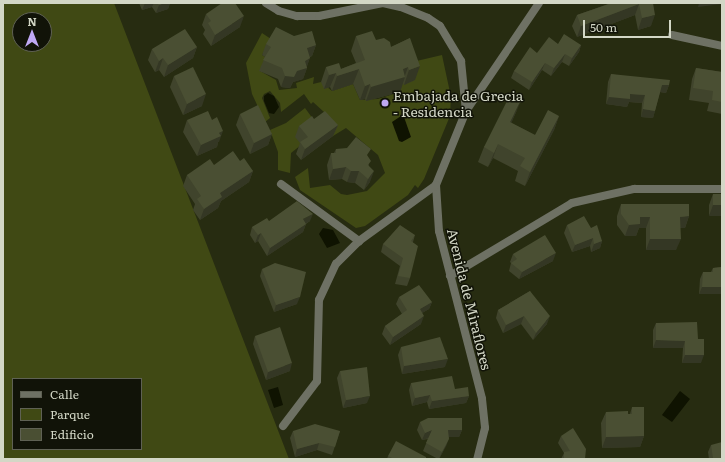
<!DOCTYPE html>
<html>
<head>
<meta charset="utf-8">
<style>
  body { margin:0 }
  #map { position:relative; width:725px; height:462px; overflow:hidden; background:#272c11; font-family:Literata,serif }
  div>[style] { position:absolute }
  .green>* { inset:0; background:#404914 }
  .water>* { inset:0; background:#0f1301 }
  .street>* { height:8px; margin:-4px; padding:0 4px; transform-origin:4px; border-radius:4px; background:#6e7164 }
  .wall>* { inset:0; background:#40442c }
  .shaded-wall>* { inset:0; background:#343724 }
  .building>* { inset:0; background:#4a4f33 }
  .dots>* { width:11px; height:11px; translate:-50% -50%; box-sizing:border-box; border:2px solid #111308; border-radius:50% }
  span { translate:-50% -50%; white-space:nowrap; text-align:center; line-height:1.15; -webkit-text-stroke:3px #111308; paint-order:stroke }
  .poi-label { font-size:14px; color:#d3d7c6 }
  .left { translate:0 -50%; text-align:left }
  .street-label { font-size:14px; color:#d3d7c6 }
  .frame { position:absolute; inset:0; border:4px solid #d3d7c6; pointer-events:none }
  .legend { position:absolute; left:12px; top:378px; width:130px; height:72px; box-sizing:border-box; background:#111308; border:1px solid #5f6154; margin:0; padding:5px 7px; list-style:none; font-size:12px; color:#d3d7c6 }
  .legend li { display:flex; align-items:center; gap:8px; height:20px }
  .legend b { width:20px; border:1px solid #5f6154 }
  .north { position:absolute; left:12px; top:12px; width:40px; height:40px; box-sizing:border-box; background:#111308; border:1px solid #5f6154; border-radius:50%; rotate:0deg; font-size:11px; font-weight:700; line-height:16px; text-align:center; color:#d3d7c6 }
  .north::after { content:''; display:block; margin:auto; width:14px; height:18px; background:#bfa8f4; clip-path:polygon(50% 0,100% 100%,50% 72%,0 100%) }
  .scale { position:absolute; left:583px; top:20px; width:88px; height:18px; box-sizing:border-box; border:2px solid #d3d7c6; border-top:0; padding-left:5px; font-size:12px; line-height:14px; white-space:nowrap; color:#d3d7c6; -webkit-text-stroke:3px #111308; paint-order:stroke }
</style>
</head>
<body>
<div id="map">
  <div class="green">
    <div style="clip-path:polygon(evenodd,3px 3px,114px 3px,289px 459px,3px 459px,3px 3px,20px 20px,44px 20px,44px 44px,20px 44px,20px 20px,3px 3px,13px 379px,141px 379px,141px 449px,13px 449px,13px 379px)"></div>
    <div style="clip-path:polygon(262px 33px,271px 39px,262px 55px,267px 58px,260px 71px,276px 80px,279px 90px,297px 88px,296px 83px,314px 77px,313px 84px,321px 82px,332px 91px,353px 84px,360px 100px,378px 99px,400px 92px,408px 63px,442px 55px,451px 97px,450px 116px,424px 179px,418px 188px,415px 185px,408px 195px,365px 226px,356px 228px,300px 190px,295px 177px,308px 168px,310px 188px,330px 185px,341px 194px,347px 195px,367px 191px,385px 173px,378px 155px,346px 128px,333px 136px,329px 130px,301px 145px,291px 153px,290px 173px,278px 170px,278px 152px,270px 130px,286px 123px,305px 108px,316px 123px,324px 112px,313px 102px,311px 104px,304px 94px,281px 112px,280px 103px,270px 91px,264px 94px,262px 98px,270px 118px,265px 122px,252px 94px,246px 63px)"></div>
  </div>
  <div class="water">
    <div style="clip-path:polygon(268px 93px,274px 96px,279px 107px,274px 114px,269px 113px,264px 101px,264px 96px)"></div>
    <div style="clip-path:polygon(401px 116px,404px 117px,411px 137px,402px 142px,399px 141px,392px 122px)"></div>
    <div style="clip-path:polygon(323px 228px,333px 230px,340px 243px,327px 248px,319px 234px)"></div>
    <div style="clip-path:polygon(278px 387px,283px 405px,274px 408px,268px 390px)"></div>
    <div style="clip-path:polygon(680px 391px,690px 399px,672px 422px,662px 415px)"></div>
  </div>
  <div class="street">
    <div style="left:266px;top:3px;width:15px;rotate:32deg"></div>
    <div style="left:279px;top:11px;width:19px;rotate:16deg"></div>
    <div style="left:297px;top:16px;width:22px"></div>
    <div style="left:319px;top:16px;width:65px;rotate:-11.5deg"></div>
    <div style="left:383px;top:3px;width:18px;rotate:13deg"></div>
    <div style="left:401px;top:7px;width:29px;rotate:22deg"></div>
    <div style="left:428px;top:18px;width:14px;rotate:34deg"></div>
    <div style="left:440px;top:26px;width:41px;rotate:59deg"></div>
    <div style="left:461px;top:61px;width:50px;rotate:84.3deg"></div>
    <div style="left:466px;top:111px;width:80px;rotate:112.1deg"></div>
    <div style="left:436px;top:185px;width:46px;rotate:86.3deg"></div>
    <div style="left:439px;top:231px;width:173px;rotate:75.6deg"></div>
    <div style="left:482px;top:399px;width:29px;rotate:84deg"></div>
    <div style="left:485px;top:428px;width:32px;rotate:104deg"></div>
    <div style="left:672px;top:35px;width:51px;rotate:12.4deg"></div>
    <div style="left:466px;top:111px;width:130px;rotate:-55.9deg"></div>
    <div style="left:281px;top:184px;width:97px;rotate:36.2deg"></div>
    <div style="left:450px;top:276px;width:142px;rotate:-30.9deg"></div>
    <div style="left:572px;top:203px;width:64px;rotate:-12.7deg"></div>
    <div style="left:634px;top:189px;width:88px"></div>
    <div style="left:283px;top:426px;width:56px;rotate:-52.9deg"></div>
    <div style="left:317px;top:381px;width:81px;rotate:-88.6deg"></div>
    <div style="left:319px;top:300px;width:40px;rotate:-65deg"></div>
    <div style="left:336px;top:264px;width:33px;rotate:-45deg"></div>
    <div style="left:359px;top:241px;width:95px;rotate:-36deg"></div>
  </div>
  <div class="wall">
    <div style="clip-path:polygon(139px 3px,170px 3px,168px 9px,156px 13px,152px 7px,142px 10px)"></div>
    <div style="clip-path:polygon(611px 3px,653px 3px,651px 26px,638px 30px,635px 15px,577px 37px,572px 26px,577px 15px)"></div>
    <div style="clip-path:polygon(206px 14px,240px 27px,211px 46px,203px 34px,205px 30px,202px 25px)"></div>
    <div style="clip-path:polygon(294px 36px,316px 45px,312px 56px,310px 57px,307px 66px,307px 68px,303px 79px,293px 82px,290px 88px,281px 87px,278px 79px,259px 71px,265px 57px,262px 55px,266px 44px)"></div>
    <div style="clip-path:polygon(356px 36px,376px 40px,391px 47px,410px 38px,415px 80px,404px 85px,403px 83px,400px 92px,366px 101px,365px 99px,360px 100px,353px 84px,332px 91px,330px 87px,324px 89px,321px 82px,326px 67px,341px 69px,356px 63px,351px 51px)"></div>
    <div style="clip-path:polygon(558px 44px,581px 45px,579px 52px,569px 66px,562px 62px,551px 76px,542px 70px,529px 90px,511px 78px,514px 71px,537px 53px)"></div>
    <div style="clip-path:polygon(197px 47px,193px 58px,164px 77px,159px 70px,155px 72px,148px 60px,152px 49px)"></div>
    <div style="clip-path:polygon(696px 68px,722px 72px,722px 114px,707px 111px,709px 103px,689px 100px,692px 79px)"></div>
    <div style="clip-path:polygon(611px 74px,669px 85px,666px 93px,660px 92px,653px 118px,641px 117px,642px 103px,629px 102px,627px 107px,606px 104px,608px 82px)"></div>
    <div style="clip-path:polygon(174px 76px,202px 106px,183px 115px,170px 87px)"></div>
    <div style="clip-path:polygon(517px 110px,511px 123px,535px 135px,559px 116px,554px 130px,525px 186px,515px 181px,518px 171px,493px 158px,488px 167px,478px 162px,484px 147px)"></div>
    <div style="clip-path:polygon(240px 114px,272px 134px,268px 145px,250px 154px,236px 125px)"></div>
    <div style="clip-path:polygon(314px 119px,338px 125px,333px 136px,301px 160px,296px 154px,300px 143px,295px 137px,299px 126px)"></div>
    <div style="clip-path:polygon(187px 120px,219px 142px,218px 142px,217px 147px,197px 156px,183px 132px)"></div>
    <div style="clip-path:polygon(336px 149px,368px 157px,370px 182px,364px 190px,355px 183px,347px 182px,342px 179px,329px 180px,327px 165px,331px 153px,334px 153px)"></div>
    <div style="clip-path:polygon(240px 161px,253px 171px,249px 182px,221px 201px,218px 208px,200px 220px,193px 210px,195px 204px,183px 186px,187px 175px,214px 165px)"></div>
    <div style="clip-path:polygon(713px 194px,722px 194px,709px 216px,709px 205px)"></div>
    <div style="clip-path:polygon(621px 204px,689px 216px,685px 228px,680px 228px,676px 250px,646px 250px,646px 228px,639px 228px,636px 236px,625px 236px,617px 225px,617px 216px)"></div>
    <div style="clip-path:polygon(269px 221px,310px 221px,306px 224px,303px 232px,267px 256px,258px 241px,255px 243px,250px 235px,252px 227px)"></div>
    <div style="clip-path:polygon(567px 225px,591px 228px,602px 241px,600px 248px,591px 252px,590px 246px,572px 252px,564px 233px)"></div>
    <div style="clip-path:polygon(415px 235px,413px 242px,410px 278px,407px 286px,395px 284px,400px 266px,381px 252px,383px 244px)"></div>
    <div style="clip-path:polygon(513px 254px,553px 261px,519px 279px,509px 271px,511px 263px,510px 262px)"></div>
    <div style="clip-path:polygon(722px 267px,722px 294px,699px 294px,700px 279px,703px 272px,711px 272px,713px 268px)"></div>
    <div style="clip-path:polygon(262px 269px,297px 304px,274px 312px,260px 276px)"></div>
    <div style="clip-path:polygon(530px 291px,547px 324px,533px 340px,521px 324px,503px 333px,496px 318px,498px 310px)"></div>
    <div style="clip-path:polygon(399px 297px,432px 302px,429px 309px,422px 313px,421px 324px,390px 345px,382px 334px,385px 326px,402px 314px,396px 304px)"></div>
    <div style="clip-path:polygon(656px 323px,698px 339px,701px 363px,682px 363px,683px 348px,653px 348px,653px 330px)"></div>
    <div style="clip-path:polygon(255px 336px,290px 371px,266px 380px,253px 344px)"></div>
    <div style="clip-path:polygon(401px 347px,445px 367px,402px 374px,398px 355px)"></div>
    <div style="clip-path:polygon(340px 371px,367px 403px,343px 408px,337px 378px)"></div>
    <div style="clip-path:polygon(411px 383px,455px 389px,469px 396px,466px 403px,429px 409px,427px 402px,412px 406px,409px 390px)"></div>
    <div style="clip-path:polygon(632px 407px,644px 436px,640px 447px,602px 448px,601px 423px,606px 412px,630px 414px)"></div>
    <div style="clip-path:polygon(420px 422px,462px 430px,459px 437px,449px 437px,446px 446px,439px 459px,438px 459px,423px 451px,428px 439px,422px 440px,417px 430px)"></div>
    <div style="clip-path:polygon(293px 431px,340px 431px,332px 455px,317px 450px,295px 457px,290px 438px)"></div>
    <div style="clip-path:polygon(561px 436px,585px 459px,561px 459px,564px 453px,558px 443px)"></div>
    <div style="clip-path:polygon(711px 445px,722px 459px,709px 459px,708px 452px)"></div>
    <div style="clip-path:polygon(388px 456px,426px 459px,387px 459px)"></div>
  </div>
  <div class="shaded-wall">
    <div style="clip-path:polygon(145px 3px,154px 3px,152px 7px,142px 10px)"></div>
    <div style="clip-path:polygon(165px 3px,170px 3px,168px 9px,156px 13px,159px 5px)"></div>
    <div style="clip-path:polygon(687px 3px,698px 3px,687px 4px)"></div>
    <div style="clip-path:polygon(699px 3px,722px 3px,722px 4px,698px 7px)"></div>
    <div style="clip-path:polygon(639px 4px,635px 15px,577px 37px,581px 26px)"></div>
    <div style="clip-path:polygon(655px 15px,651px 26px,638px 30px,642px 18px)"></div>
    <div style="clip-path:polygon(244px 16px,240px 27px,211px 46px,215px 35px)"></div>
    <div style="clip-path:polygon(316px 45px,312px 56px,303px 59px,307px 48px)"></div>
    <div style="clip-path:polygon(581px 45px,579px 52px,569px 66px,572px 58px)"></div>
    <div style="clip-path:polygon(197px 47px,193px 58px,164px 77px,168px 65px)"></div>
    <div style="clip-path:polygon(565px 54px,562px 62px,551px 76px,554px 68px)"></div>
    <div style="clip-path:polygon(163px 58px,159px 70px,155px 72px,159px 61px)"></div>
    <div style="clip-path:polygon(310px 58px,306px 69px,307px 68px,303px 79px,293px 82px,290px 88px,281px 87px,285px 76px,297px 71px,305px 61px)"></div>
    <div style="clip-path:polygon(545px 63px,542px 70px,529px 90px,532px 82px)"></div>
    <div style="clip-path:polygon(420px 66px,415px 80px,404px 85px,409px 70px)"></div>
    <div style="clip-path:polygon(408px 67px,404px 78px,405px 77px,400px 92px,366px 101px,371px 87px,403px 69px)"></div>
    <div style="clip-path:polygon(359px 69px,353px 84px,332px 91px,337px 76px)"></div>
    <div style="clip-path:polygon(336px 73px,330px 87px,324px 89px,329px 75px)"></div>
    <div style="clip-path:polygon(370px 84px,365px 99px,360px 100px,365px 86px)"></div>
    <div style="clip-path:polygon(662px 85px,669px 85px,666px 93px,659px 92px)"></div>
    <div style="clip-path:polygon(206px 94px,202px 106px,183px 115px,187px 104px)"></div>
    <div style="clip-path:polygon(630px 94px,645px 95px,642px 103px,629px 102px,627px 107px,606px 104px,609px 97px)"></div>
    <div style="clip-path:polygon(523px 96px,517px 110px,505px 137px,510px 122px)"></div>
    <div style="clip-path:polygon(643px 109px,655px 111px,653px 118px,641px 117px)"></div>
    <div style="clip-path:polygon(559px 116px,554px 130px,525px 186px,530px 172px)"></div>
    <div style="clip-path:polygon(338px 125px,333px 136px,301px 160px,305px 149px)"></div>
    <div style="clip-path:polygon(223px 131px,219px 142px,218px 142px,217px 147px,197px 156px,201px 145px,219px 133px)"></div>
    <div style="clip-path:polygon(272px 134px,268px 145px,250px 154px,254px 143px)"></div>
    <div style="clip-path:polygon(498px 144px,493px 158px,488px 167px,494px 153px)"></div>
    <div style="clip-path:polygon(346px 167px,342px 179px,329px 180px,333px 169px)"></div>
    <div style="clip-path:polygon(253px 171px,249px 182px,221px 201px,218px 208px,200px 220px,204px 209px,220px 193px)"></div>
    <div style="clip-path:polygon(351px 171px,359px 171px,355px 183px,347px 182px)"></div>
    <div style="clip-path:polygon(374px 171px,370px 182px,364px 190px,368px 179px)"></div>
    <div style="clip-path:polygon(713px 205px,722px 205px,722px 216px,709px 216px)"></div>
    <div style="clip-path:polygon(313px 214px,310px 221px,300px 227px,303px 219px)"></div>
    <div style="clip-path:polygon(689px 216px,685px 228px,676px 228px,680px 217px)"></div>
    <div style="clip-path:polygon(640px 217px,650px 217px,646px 228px,639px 228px,636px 236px,625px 236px,629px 225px)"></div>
    <div style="clip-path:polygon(306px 224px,303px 232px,267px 256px,270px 248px)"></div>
    <div style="clip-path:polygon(261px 233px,258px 241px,255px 243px,258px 235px)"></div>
    <div style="clip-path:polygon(593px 238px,590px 246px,572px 252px,575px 245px)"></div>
    <div style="clip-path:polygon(650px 239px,681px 239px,676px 250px,646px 250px)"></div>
    <div style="clip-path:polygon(602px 241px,600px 248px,591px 252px,594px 244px)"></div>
    <div style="clip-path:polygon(556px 253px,553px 261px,519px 279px,522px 272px)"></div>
    <div style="clip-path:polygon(702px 287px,722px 287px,722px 294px,699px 294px)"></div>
    <div style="clip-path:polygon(300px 297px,297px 304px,274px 312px,276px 305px)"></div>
    <div style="clip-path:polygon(432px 302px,429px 309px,417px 316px,420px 309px)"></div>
    <div style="clip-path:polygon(424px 316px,421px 324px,390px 345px,393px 337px)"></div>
    <div style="clip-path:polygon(524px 316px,521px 324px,503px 333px,506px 325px)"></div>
    <div style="clip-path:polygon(550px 316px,547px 324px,533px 340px,536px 333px)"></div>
    <div style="clip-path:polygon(656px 340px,685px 341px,683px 348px,653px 348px)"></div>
    <div style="clip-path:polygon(685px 355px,704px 355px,701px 363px,682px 363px)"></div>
    <div style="clip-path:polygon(448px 359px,445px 367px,402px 374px,404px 366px)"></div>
    <div style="clip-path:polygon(292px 363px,290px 371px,266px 380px,268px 372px)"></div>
    <div style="clip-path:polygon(430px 395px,427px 402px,412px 406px,415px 398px)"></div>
    <div style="clip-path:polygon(370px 396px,367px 403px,343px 408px,346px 400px)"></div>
    <div style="clip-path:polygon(469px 396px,466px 403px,429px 409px,432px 401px)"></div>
    <div style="clip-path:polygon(432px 430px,429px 438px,422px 440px,425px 433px)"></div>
    <div style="clip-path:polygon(448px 430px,462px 430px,459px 437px,446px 437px)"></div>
    <div style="clip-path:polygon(644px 436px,640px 447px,602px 448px,606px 437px)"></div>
    <div style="clip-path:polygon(449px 439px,446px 446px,439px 459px,442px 452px)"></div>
    <div style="clip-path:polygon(319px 443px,317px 450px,295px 457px,297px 449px)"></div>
  </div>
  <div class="building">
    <div style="clip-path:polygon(157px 3px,165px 3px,159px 5px)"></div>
    <div style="clip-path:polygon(222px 3px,235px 3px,244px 16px,215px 35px,208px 23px,211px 21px,206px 14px)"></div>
    <div style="clip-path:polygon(612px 3px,653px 3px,655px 15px,642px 18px,639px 4px,581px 26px,577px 15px)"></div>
    <div style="clip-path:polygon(276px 27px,294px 36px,312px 31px,316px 45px,307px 48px,310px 58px,305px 61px,307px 68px,297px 71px,294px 77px,285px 76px,282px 68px,263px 60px,271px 47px,266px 44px)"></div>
    <div style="clip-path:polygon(185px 29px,197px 47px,168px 65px,163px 58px,159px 61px,152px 49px)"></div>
    <div style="clip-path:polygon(372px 31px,376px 40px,384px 38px,390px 42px,391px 47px,410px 38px,420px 66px,409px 70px,408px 67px,403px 69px,405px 77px,371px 87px,370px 84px,365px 86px,359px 69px,337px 76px,336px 73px,329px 75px,326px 67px,339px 63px,341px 69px,365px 60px,356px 36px)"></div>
    <div style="clip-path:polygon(564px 34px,581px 45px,572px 58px,565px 54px,554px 68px,545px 63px,532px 82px,514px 71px,530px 47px,537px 53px,549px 37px,558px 44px)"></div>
    <div style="clip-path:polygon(193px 67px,206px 94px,187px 104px,174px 76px)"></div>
    <div style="clip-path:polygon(696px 68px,722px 72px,722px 102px,712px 100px,713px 91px,693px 88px)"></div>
    <div style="clip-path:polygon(611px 74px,670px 80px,669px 85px,662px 85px,655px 111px,643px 109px,645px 95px,630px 94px,630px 99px,609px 97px)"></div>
    <div style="clip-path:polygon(512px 91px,523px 96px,510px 122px,535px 135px,548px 110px,559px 116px,530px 172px,520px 166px,525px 158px,498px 144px,494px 153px,484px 147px)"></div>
    <div style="clip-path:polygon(258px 105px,272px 134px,254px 143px,240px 114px)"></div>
    <div style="clip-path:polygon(208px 111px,212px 120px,217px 117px,223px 131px,219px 133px,221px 136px,201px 145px,187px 120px)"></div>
    <div style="clip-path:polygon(325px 111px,338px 125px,305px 149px,300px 142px,308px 137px,299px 126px,312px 116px,314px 119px)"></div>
    <div style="clip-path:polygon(356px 137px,371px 149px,367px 155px,371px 161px,368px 165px,374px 171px,368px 179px,359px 171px,351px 171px,346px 167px,333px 169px,331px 153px,336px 153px,336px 149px,347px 148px)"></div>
    <div style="clip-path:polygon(233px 151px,240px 161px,244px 158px,253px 171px,220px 193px,222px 197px,204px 209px,197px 199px,201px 196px,187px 175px,210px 159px,214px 165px)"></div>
    <div style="clip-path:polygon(713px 194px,722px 194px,722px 205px,713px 205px)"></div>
    <div style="clip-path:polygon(297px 201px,313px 214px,303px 219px,306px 224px,270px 248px,261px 233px,258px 235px,252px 227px,267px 218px,269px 221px)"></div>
    <div style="clip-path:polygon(621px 204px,689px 204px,689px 216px,680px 217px,681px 239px,650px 239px,650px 217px,640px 217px,640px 224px,629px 225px,621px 214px)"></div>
    <div style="clip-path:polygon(584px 216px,591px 228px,597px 225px,602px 241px,594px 244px,593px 238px,575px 245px,567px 225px)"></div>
    <div style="clip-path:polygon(400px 225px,415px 235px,411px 241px,418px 246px,410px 278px,398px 276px,403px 258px,383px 244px)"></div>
    <div style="clip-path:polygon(545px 235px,556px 253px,522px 272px,511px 263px,517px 259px,513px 254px)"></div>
    <div style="clip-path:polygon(275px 263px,306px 272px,300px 297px,276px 305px,262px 269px)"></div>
    <div style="clip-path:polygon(722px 267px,722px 287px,702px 287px,703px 272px,713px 272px,713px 268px)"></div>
    <div style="clip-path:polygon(419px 285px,432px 302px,420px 309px,424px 316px,393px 337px,385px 326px,407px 310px,399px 297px)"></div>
    <div style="clip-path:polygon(530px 291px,550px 316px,536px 333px,524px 316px,506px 325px,498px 310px)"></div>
    <div style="clip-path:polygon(697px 322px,698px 339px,704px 339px,704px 355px,685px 355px,685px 341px,656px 340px,656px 323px)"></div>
    <div style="clip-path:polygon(280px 327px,292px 363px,268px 372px,255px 336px)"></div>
    <div style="clip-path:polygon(440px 337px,448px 359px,404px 366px,401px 347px)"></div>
    <div style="clip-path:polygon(367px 367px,370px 396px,346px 400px,340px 371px)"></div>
    <div style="clip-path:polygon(452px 376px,455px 389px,468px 387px,469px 396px,432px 401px,430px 395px,415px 398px,411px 383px)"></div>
    <div style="clip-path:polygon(632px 407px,644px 407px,644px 436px,606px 437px,606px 412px,628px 411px,628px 414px,632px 414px)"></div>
    <div style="clip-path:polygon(428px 418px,462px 418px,462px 430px,448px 430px,449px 439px,442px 452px,426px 443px,432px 430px,425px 433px,420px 422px)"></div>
    <div style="clip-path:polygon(315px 424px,340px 431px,335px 447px,319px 443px,297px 449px,293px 431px)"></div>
    <div style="clip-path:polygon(573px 428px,586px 449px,585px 459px,564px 459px,564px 452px,570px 451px,561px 436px)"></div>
    <div style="clip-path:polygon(396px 441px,426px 457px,426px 459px,394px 459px,388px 456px)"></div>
    <div style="clip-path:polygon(722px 442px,722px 459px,707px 459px,713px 458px,711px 445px)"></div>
  </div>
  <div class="dots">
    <div style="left:385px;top:103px;background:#bfa8f4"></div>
  </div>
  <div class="poi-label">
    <span class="left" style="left:393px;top:103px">Embajada de Grecia<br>- Residencia</span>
  </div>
  <div class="street-label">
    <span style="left:470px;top:299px;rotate:76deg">Avenida de Miraflores</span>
  </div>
  <div class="frame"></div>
  <ul class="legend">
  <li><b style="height:5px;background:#6e7164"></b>Calle</li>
  <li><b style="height:11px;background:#404914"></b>Parque</li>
  <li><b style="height:11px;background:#4a4f33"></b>Edificio</li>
  </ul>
  <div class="north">N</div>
  <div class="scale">50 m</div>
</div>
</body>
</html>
